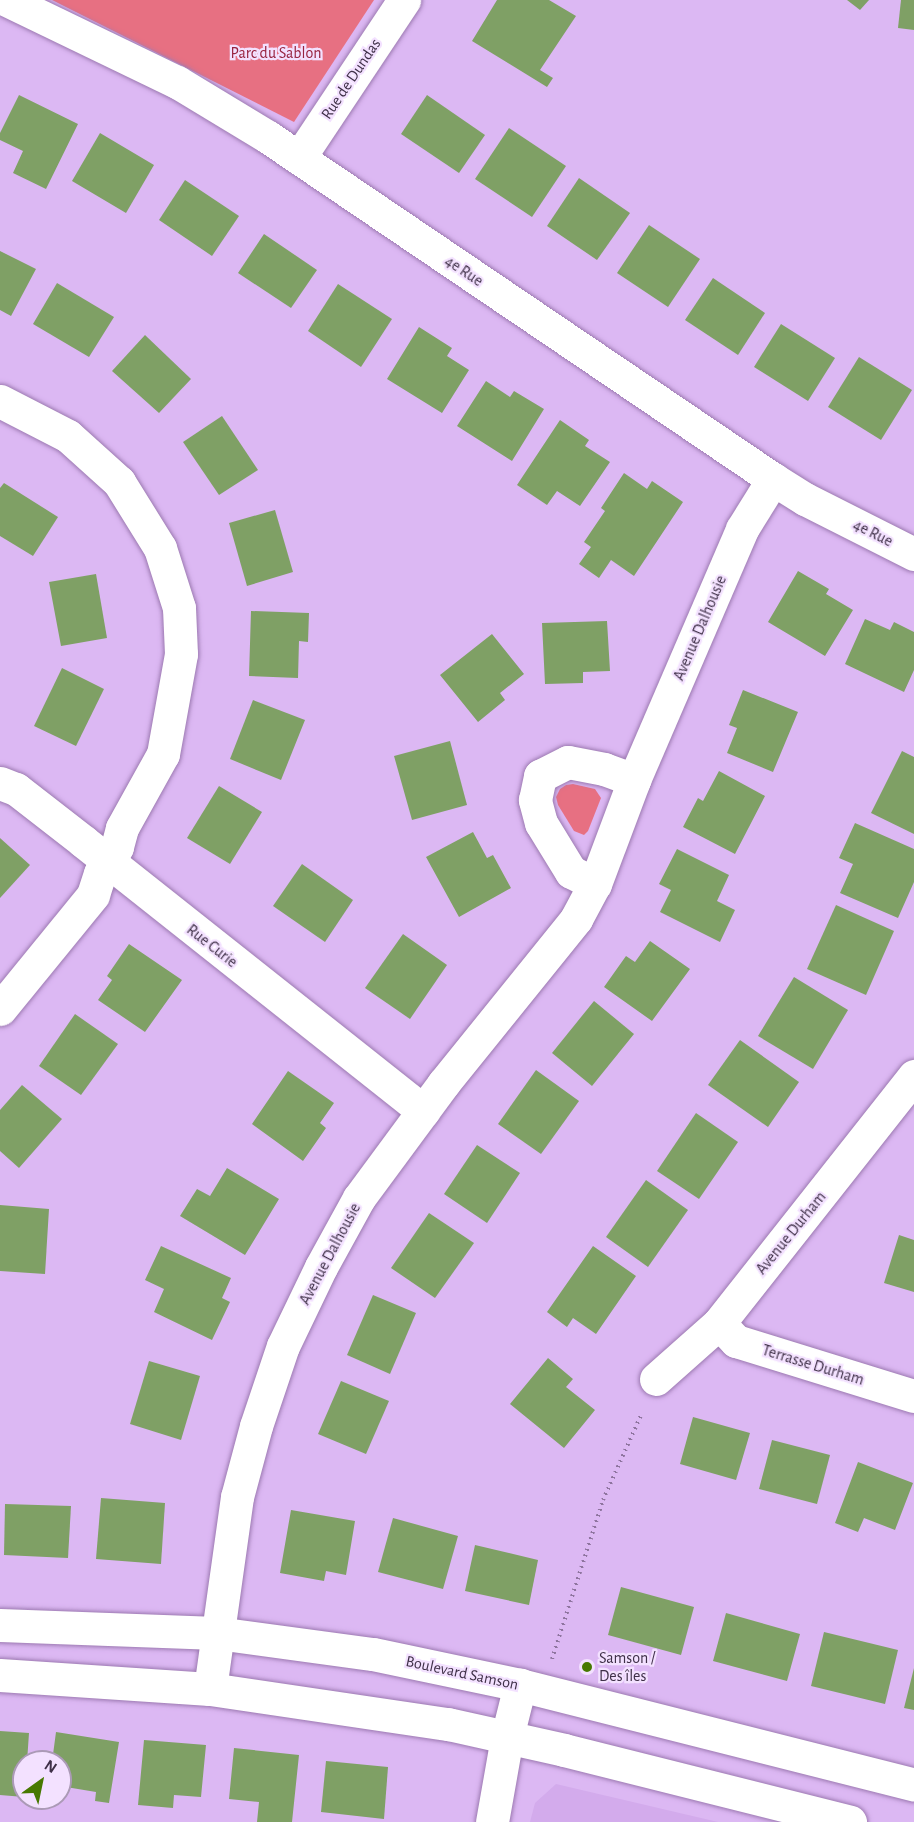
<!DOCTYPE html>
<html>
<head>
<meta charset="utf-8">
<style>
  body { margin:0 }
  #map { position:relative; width:914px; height:1822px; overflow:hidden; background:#dcb8f3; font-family:"Alegreya Sans",sans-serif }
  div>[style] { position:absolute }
  .built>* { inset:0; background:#d3abec }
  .green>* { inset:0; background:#e77082 }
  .building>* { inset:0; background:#7fa065 }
  .path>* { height:4px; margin-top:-2px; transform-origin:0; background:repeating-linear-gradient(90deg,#8e749e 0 1.5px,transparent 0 6px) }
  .roads { filter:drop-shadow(0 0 2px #9c79b1) drop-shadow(0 0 2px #9c79b1) }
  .street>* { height:33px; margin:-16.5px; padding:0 16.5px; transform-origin:16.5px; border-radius:16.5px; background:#fff }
  .secondary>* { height:33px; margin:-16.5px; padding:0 16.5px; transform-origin:16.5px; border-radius:16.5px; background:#fff }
  .dots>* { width:16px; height:16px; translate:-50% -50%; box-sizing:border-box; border:3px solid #f3e1ff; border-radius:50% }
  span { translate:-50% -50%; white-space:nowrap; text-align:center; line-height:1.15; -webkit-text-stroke:4.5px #f3e1ff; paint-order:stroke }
  .park-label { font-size:16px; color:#97223f }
  .street-label { font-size:16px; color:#3f3048 }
  .poi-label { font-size:16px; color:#3f3048 }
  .left { translate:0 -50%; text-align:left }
  .north { position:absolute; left:12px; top:1750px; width:60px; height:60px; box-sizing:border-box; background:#f3e1ff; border:2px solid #ab9ab6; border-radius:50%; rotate:33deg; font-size:16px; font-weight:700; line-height:24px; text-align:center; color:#3f3048 }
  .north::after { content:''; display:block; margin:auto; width:21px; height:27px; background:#477901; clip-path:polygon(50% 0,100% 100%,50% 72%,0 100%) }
</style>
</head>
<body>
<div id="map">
  <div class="built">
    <div style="clip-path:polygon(556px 1784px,718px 1822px,530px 1822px,535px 1803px)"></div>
  </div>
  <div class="green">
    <div style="clip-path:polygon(52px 0,374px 0,294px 122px)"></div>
    <div style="clip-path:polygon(573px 784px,595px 789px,601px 798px,588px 831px,584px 835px,574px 831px,558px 805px,556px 797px,560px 789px,566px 785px)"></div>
  </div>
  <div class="building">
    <div style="clip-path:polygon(497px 0,549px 0,576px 16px,540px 70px,553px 78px,547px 87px,472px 41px)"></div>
    <div style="clip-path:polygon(847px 0,869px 0,860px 10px)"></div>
    <div style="clip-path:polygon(901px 0,914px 0,914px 30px,898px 28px)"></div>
    <div style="clip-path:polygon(19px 95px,78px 124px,46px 189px,13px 173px,23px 151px,0 140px,0 133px)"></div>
    <div style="clip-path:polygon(427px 95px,485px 135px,459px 173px,401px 134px)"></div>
    <div style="clip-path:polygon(509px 128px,566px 166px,532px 217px,475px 179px)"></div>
    <div style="clip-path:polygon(100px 133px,154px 165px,126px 213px,72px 181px)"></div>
    <div style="clip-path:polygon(579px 178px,630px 213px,597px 260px,547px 226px)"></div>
    <div style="clip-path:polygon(185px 180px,239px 216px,212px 256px,159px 220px)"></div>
    <div style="clip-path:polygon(649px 225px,700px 259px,668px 307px,617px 273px)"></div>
    <div style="clip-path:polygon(264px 234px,317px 270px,291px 308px,238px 273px)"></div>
    <div style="clip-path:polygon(0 251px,36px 269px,11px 316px,0 310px)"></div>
    <div style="clip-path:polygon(713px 278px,765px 313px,738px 355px,685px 320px)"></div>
    <div style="clip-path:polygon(57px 283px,114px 317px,89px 357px,33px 324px)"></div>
    <div style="clip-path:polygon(338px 284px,392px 319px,361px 367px,308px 331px)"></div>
    <div style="clip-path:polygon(781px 324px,835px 358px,808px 401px,754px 367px)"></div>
    <div style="clip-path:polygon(419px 327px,452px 348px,447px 356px,469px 370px,442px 413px,387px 379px)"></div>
    <div style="clip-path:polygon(145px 335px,191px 379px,159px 413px,112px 371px)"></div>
    <div style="clip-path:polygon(859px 357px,912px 390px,881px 440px,828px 407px)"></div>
    <div style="clip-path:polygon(486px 381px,510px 397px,514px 391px,544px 409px,512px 461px,457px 426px)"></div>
    <div style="clip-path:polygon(222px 416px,258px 470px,219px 495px,183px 442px)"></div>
    <div style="clip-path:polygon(560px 420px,589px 440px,585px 446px,610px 462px,580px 506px,557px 491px,547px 505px,517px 485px)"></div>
    <div style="clip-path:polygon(624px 473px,647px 489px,652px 481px,683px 502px,634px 576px,611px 560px,599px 578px,579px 564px,591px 547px,584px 542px,605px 511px,601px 508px)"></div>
    <div style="clip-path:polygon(4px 483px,58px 517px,33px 556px,0 536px,0 488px)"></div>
    <div style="clip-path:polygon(275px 510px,293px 572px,247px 586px,229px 523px)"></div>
    <div style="clip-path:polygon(798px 571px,829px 589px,826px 594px,853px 610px,825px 656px,768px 622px)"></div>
    <div style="clip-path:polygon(96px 574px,107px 638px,61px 646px,49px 582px)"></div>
    <div style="clip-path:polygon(251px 611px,309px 613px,308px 642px,299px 641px,298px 678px,249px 676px)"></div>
    <div style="clip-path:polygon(865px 619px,890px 630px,894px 622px,914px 632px,914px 670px,904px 692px,845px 664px)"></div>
    <div style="clip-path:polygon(607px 621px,610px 671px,583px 672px,583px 683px,545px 684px,542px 623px)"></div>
    <div style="clip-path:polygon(492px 634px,524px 674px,500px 693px,505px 700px,478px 722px,440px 675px)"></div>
    <div style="clip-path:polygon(62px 668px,104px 689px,76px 746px,34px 726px)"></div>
    <div style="clip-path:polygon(743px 690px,798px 712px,773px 772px,727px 753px,737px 728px,729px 725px)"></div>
    <div style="clip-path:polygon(253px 700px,305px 720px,281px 780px,230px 759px)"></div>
    <div style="clip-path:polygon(450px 741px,467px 805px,412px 820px,394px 756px)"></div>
    <div style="clip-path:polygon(902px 751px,914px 757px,914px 834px,871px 813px)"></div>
    <div style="clip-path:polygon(719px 771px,765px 796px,735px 854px,683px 827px,698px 798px,703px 801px)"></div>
    <div style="clip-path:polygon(219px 786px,262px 812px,230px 864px,187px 838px)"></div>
    <div style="clip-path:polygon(855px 823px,914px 849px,914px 882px,898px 918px,840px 893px,853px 864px,839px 858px)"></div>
    <div style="clip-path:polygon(473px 832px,487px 858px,493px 855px,511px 888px,459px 917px,426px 857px)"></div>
    <div style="clip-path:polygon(0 838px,30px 865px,0 898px)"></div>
    <div style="clip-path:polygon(677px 849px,729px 875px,717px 901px,735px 910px,720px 942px,660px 912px,671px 890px,659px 884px)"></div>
    <div style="clip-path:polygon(302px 864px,353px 900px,325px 942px,273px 906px)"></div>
    <div style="clip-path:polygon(836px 905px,894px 931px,866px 995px,807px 969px)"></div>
    <div style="clip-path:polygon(403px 934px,447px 965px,410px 1019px,365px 988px)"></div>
    <div style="clip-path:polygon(650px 941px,690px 969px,652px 1021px,604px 987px,626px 956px,635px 962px)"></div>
    <div style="clip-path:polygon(129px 944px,182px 980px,145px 1032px,98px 1000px,112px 980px,107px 976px)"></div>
    <div style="clip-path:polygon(794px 977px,848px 1010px,813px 1069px,758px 1036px)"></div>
    <div style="clip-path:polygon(594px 1001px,634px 1034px,592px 1086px,552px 1053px)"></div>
    <div style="clip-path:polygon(75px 1014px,118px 1044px,81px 1095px,39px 1066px)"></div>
    <div style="clip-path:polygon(740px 1040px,799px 1082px,768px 1127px,708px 1085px)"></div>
    <div style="clip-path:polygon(536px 1070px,579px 1101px,541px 1154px,498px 1124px)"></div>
    <div style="clip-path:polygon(288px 1071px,334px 1103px,320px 1123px,326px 1128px,303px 1161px,252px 1124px)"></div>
    <div style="clip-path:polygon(22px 1085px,62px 1119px,19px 1168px,0 1151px,0 1110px)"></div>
    <div style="clip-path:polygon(696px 1113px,738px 1142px,699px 1199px,657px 1171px)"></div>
    <div style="clip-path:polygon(477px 1145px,520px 1173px,487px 1223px,444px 1194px)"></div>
    <div style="clip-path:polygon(227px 1168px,279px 1199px,245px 1255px,180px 1216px,197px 1189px,210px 1196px)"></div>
    <div style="clip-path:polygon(646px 1180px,688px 1210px,648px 1267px,606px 1237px)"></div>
    <div style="clip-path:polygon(0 1205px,49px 1209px,45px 1274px,0 1271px)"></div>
    <div style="clip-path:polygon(429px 1213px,474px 1243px,435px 1298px,391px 1268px)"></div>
    <div style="clip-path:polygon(899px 1235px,914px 1240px,914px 1292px,884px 1283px)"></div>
    <div style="clip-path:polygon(161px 1246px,231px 1278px,222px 1298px,230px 1302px,212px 1340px,154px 1312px,164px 1289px,145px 1280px)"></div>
    <div style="clip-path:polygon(593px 1246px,636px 1276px,596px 1334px,573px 1318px,567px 1327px,547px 1312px)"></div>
    <div style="clip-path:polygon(373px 1295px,416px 1313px,390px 1374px,347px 1355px)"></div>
    <div style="clip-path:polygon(548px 1358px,573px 1379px,566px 1387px,595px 1410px,564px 1448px,510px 1404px)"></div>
    <div style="clip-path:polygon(149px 1361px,200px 1376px,181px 1440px,130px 1424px)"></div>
    <div style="clip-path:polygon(341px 1381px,389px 1401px,366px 1454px,318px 1434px)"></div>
    <div style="clip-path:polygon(693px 1417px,750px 1433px,736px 1480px,680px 1464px)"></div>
    <div style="clip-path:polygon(772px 1440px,830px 1455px,817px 1504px,759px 1489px)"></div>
    <div style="clip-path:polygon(858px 1462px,913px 1483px,895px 1530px,864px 1518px,858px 1532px,835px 1523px)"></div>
    <div style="clip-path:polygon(101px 1498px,165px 1503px,161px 1564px,96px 1559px)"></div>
    <div style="clip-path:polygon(5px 1504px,71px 1506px,68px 1558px,4px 1555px)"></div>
    <div style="clip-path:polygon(291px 1510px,355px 1521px,346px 1575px,326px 1571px,324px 1581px,280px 1573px)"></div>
    <div style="clip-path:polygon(393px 1518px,458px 1536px,443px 1589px,378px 1572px)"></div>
    <div style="clip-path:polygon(475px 1545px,538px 1560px,529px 1605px,465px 1591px)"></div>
    <div style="clip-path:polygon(621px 1587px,694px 1607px,681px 1655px,608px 1635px)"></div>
    <div style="clip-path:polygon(726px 1613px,800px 1634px,787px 1681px,713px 1661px)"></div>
    <div style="clip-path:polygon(824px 1632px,898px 1650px,885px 1704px,811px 1686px)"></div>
    <div style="clip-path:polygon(914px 1668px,914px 1710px,904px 1708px)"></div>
    <div style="clip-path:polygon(0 1731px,29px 1733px,27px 1762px,24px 1762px,24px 1797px,0 1795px)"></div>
    <div style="clip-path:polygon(56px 1732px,119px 1742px,109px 1803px,95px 1801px,96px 1792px,60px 1786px,60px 1762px,52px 1762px)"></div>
    <div style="clip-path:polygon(144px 1740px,206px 1745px,201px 1797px,174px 1795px,173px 1808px,138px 1805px)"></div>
    <div style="clip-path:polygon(234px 1748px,299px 1755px,292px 1822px,257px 1822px,259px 1802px,229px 1799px)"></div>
    <div style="clip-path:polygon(326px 1761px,388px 1767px,384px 1819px,321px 1812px)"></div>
  </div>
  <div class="path">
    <div style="left:552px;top:1659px;width:167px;rotate:-72.2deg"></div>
    <div style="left:603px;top:1500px;width:93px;rotate:-65.9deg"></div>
  </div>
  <div class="roads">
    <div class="street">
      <div style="left:7px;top:0;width:189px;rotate:25.8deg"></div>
      <div style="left:177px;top:82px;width:106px;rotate:31.1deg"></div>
      <div style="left:268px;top:137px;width:610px;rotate:34.11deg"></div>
      <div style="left:773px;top:479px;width:38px;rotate:32deg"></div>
      <div style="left:805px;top:499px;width:122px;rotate:26.8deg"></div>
      <div style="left:299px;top:158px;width:190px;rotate:-56.4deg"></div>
      <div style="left:0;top:401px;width:76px;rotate:27.2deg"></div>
      <div style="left:68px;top:436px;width:69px;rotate:42deg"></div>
      <div style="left:119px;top:482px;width:78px;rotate:58.2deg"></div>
      <div style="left:160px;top:548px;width:63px;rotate:72.4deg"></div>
      <div style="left:179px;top:608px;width:46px;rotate:87.5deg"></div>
      <div style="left:181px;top:654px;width:102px;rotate:100.2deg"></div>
      <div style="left:163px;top:754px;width:85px;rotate:119deg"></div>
      <div style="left:122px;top:828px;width:20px;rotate:105deg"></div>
      <div style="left:117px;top:847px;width:31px;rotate:123deg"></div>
      <div style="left:100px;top:873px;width:23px;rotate:108deg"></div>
      <div style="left:93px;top:895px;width:147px;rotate:129.2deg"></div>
      <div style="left:0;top:783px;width:17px;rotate:21deg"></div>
      <div style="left:16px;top:789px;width:86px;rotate:37.9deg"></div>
      <div style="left:84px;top:842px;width:433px;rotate:38.4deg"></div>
      <div style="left:595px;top:884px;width:27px;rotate:-153deg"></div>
      <div style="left:571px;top:872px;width:57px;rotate:-121.5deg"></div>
      <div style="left:541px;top:823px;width:24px;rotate:-105deg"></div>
      <div style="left:535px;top:800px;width:25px;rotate:-78deg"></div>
      <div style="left:540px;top:776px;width:31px;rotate:-27deg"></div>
      <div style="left:568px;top:762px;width:37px;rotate:11deg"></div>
      <div style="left:604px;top:769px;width:32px;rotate:20deg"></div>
      <div style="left:719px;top:1323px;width:25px;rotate:47deg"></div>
      <div style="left:736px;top:1341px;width:186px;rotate:17.2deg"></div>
      <div style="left:656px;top:1379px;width:84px;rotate:-41.6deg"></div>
      <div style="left:719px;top:1323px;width:315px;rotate:-51.7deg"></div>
      <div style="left:210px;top:1689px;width:194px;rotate:-82deg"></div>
      <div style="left:237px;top:1497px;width:73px;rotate:-75deg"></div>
      <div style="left:256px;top:1426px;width:84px;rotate:-71.4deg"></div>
      <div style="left:283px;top:1346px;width:88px;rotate:-64.3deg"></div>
      <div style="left:321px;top:1267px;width:79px;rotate:-61.2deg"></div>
      <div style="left:359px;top:1198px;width:142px;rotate:-53.6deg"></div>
      <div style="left:443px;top:1084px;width:212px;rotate:-51.1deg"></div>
      <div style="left:576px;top:919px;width:40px;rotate:-62deg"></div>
      <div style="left:595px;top:884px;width:111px;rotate:-69.4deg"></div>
      <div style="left:634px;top:780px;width:273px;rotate:-66.7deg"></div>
      <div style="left:742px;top:529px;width:59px;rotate:-58.2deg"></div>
      <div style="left:492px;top:1822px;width:86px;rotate:-80deg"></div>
      <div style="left:507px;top:1737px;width:54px;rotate:-76deg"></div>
    </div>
    <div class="secondary">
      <div style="left:0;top:1625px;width:217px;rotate:2.1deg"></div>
      <div style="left:217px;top:1633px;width:157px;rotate:7.7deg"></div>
      <div style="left:373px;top:1654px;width:150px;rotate:11.9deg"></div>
      <div style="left:520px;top:1685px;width:406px;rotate:14.2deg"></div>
      <div style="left:0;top:1675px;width:210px;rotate:3.8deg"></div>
      <div style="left:210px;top:1689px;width:241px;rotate:8.4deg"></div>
      <div style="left:448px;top:1724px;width:119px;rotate:12.6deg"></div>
      <div style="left:564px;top:1750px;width:295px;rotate:14.1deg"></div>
    </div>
  </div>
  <div class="dots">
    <div style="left:587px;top:1667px;background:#477901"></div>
  </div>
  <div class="park-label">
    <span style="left:276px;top:53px">Parc du Sablon</span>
  </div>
  <div class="street-label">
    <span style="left:351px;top:79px;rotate:-56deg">Rue de Dundas</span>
    <span style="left:464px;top:271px;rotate:34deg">4e Rue</span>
    <span style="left:873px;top:533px;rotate:27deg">4e Rue</span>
    <span style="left:700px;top:628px;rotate:-67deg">Avenue Dalhousie</span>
    <span style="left:212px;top:946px;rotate:38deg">Rue Curie</span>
    <span style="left:791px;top:1233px;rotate:-51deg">Avenue Durham</span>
    <span style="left:330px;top:1254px;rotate:-62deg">Avenue Dalhousie</span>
    <span style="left:813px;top:1365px;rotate:17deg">Terrasse Durham</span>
    <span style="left:462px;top:1673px;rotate:12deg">Boulevard Samson</span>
  </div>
  <div class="poi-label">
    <span class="left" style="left:599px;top:1667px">Samson /<br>Des îles</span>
  </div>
  <div class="north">N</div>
</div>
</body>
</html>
